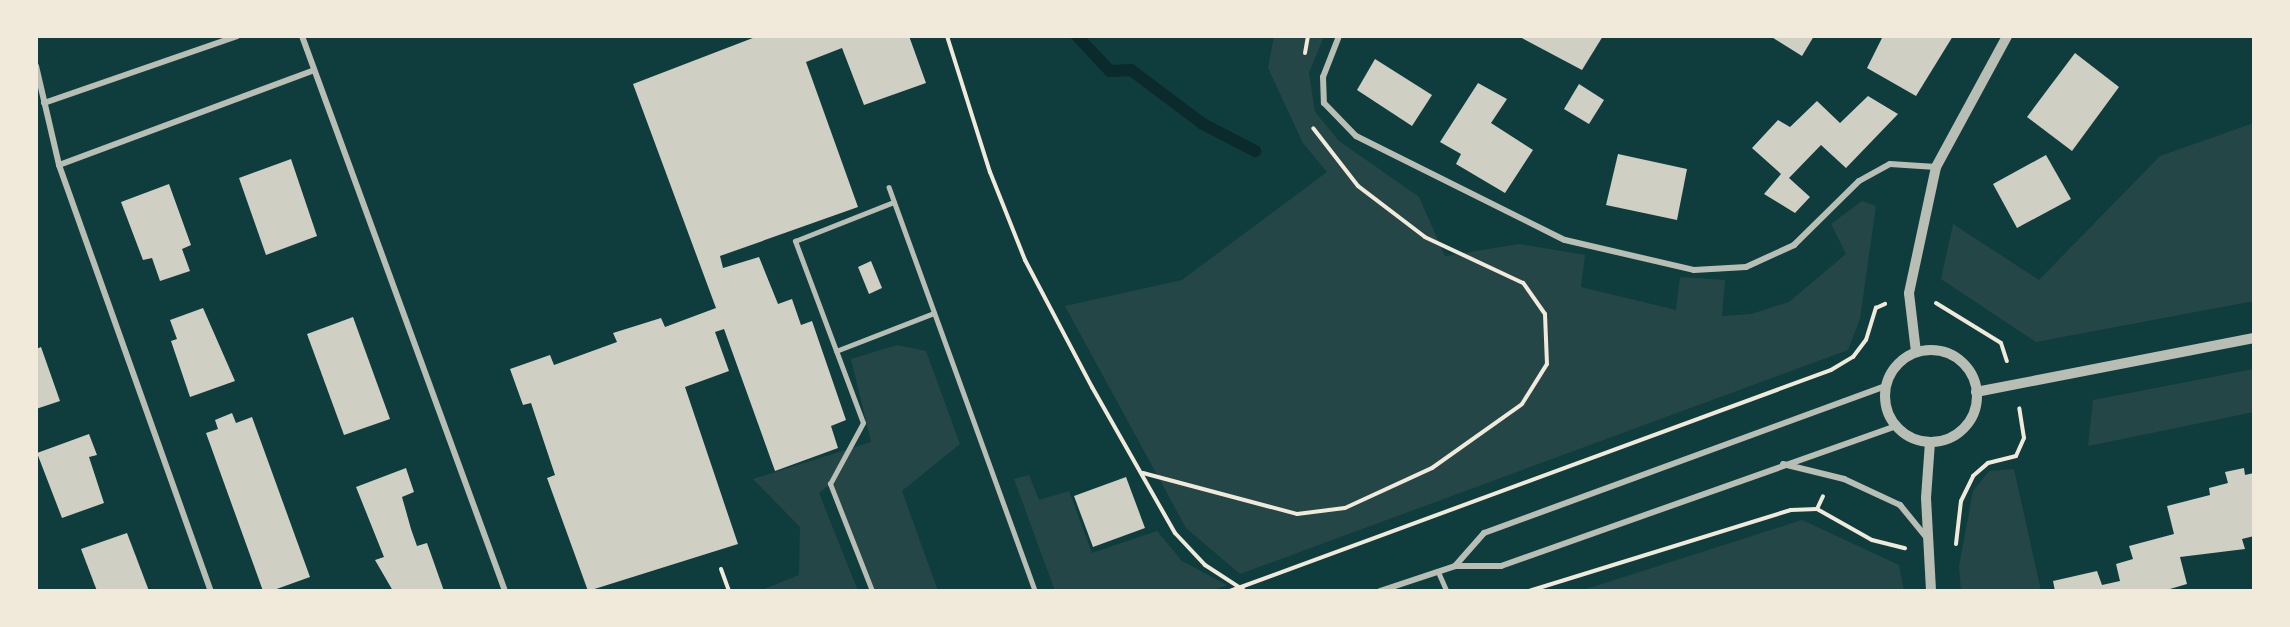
<!DOCTYPE html>
<html>
<head>
<meta charset="utf-8">
<style>
  body { margin:0 }
  #map { position:relative; width:2290px; height:627px; overflow:hidden; background:#0f3d3e; font-family:"DM Sans",sans-serif }
  div>[style] { position:absolute }
  .green>* { inset:0; background:#244646 }
  .stream>* { height:12px; margin:-6px; padding:0 6px; transform-origin:6px; border-radius:6px; background:#0a2a2b }
  .building>* { inset:0; background:#cfcfc3 }
  .path>* { height:4px; margin:-2px; padding:0 2px; transform-origin:2px; border-radius:2px; background:#f1e9da }
  .service>* { height:4.5px; margin:-2.25px; padding:0 2.25px; transform-origin:2.25px; border-radius:2.25px; background:#b8beb3 }
  .minor>* { height:6px; margin:-3px; padding:0 3px; transform-origin:3px; border-radius:3px; background:#b8beb3 }
  .tertiary>* { height:10px; margin:-5px; padding:0 5px; transform-origin:5px; border-radius:5px; background:#b8beb3 }
  .tertiary>.ring { margin:-5px; padding:0; box-sizing:content-box; background:none; border:10px solid #b8beb3; border-radius:50% }
  span { translate:-50% -50%; white-space:nowrap; text-align:center; line-height:1.15; -webkit-text-stroke:5px #f1e9da; paint-order:stroke }
  .frame { position:absolute; inset:0; border:38px solid #f1e9da; pointer-events:none }
</style>
</head>
<body>
<div id="map">
  <div class="green">
    <div style="clip-path:polygon(1274px 36px,1324px 36px,1309px 73px,1315px 112px,1339px 141px,1419px 197px,1445px 256px,1519px 244px,1585px 255px,1581px 287px,1676px 310px,1680px 277px,1725px 280px,1722px 316px,1751px 314px,1789px 302px,1846px 254px,1831px 224px,1862px 201px,1876px 206px,1860px 319px,1848px 350px,1240px 574px,1186px 528px,1065px 306px,1182px 280px,1327px 172px,1303px 143px,1268px 68px)"></div>
    <div style="clip-path:polygon(2254px 123px,2254px 301px,2036px 342px,1941px 279px,1953px 224px,2039px 280px,2160px 156px)"></div>
    <div style="clip-path:polygon(897px 345px,926px 351px,960px 444px,902px 491px,938px 591px,872px 591px,830px 484px,819px 493px,858px 591px,759px 591px,799px 575px,800px 527px,753px 479px,871px 442px,851px 359px)"></div>
    <div style="clip-path:polygon(2254px 369px,2254px 412px,2088px 446px,2093px 400px)"></div>
    <div style="clip-path:polygon(2014px 469px,2041px 591px,1961px 591px,1959px 566px,1973px 491px,1989px 471px)"></div>
    <div style="clip-path:polygon(1029px 475px,1039px 500px,1069px 491px,1092px 553px,1157px 531px,1182px 561px,1227px 585px,1211px 591px,1055px 591px,1014px 479px)"></div>
    <div style="clip-path:polygon(1802px 520px,1899px 565px,1904px 591px,1580px 591px)"></div>
  </div>
  <div class="stream">
    <div style="left:1077px;top:36px;width:48px;rotate:46.7deg"></div>
    <div style="left:1110px;top:71px;width:21px;rotate:-3deg"></div>
    <div style="left:1131px;top:70px;width:90px;rotate:36.9deg"></div>
    <div style="left:1203px;top:124px;width:59px;rotate:27.4deg"></div>
  </div>
  <div class="building">
    <div style="clip-path:polygon(758px 36px,909px 36px,926px 83px,864px 105px,842px 48px,806px 62px,858px 207px,720px 256px,723px 268px,759px 257px,778px 304px,792px 299px,801px 325px,812px 321px,846px 420px,831px 426px,838px 448px,775px 471px,724px 329px,715px 332px,729px 371px,685px 387px,738px 544px,588px 591px,547px 478px,555px 475px,531px 403px,523px 405px,510px 369px,550px 355px,554px 365px,617px 342px,613px 333px,661px 318px,665px 327px,716px 308px,633px 84px)"></div>
    <div style="clip-path:polygon(1518px 36px,1603px 36px,1582px 70px)"></div>
    <div style="clip-path:polygon(1770px 36px,1814px 36px,1802px 56px)"></div>
    <div style="clip-path:polygon(1883px 36px,1953px 36px,1916px 96px,1867px 68px)"></div>
    <div style="clip-path:polygon(2075px 53px,2119px 87px,2072px 151px,2027px 117px)"></div>
    <div style="clip-path:polygon(1375px 59px,1432px 95px,1412px 126px,1357px 90px)"></div>
    <div style="clip-path:polygon(1478px 83px,1507px 99px,1491px 123px,1533px 150px,1505px 193px,1456px 164px,1461px 154px,1440px 142px)"></div>
    <div style="clip-path:polygon(1579px 84px,1604px 100px,1589px 124px,1564px 109px)"></div>
    <div style="clip-path:polygon(1868px 96px,1898px 114px,1846px 168px,1821px 145px,1789px 178px,1810px 197px,1795px 213px,1764px 194px,1781px 174px,1752px 148px,1778px 120px,1790px 127px,1817px 101px,1840px 123px)"></div>
    <div style="clip-path:polygon(1618px 154px,1687px 169px,1677px 220px,1606px 205px)"></div>
    <div style="clip-path:polygon(2046px 155px,2071px 199px,2017px 228px,1993px 184px)"></div>
    <div style="clip-path:polygon(291px 159px,317px 236px,266px 255px,239px 178px)"></div>
    <div style="clip-path:polygon(169px 184px,191px 245px,182px 249px,190px 271px,160px 281px,152px 258px,143px 260px,121px 202px)"></div>
    <div style="clip-path:polygon(871px 261px,882px 288px,869px 294px,858px 267px)"></div>
    <div style="clip-path:polygon(203px 308px,235px 381px,190px 397px,171px 341px,177px 339px,170px 320px)"></div>
    <div style="clip-path:polygon(353px 317px,390px 419px,344px 435px,307px 334px)"></div>
    <div style="clip-path:polygon(41px 347px,60px 401px,36px 409px,36px 349px)"></div>
    <div style="clip-path:polygon(232px 413px,236px 423px,252px 417px,310px 577px,271px 591px,263px 591px,206px 433px,218px 429px,215px 420px)"></div>
    <div style="clip-path:polygon(89px 434px,97px 455px,89px 457px,104px 503px,62px 518px,37px 453px)"></div>
    <div style="clip-path:polygon(406px 468px,414px 492px,402px 497px,411px 529px,417px 546px,427px 543px,444px 591px,393px 591px,375px 560px,384px 557px,356px 487px)"></div>
    <div style="clip-path:polygon(2244px 468px,2245px 475px,2254px 473px,2254px 536px,2242px 539px,2245px 549px,2180px 557px,2187px 584px,2163px 591px,2055px 591px,2053px 581px,2097px 571px,2102px 585px,2120px 581px,2116px 564px,2133px 559px,2129px 546px,2174px 534px,2167px 506px,2210px 495px,2209px 488px,2228px 483px,2225px 472px)"></div>
    <div style="clip-path:polygon(1126px 477px,1145px 528px,1093px 547px,1074px 496px)"></div>
    <div style="clip-path:polygon(127px 533px,149px 591px,97px 591px,81px 549px)"></div>
  </div>
  <div class="path">
    <div style="left:947px;top:36px;width:143px;rotate:72.5deg"></div>
    <div style="left:990px;top:172px;width:95px;rotate:68.3deg"></div>
    <div style="left:1025px;top:260px;width:144px;rotate:62.2deg"></div>
    <div style="left:1092px;top:387px;width:168px;rotate:60.4deg"></div>
    <div style="left:1175px;top:533px;width:44px;rotate:46.8deg"></div>
    <div style="left:1205px;top:565px;width:48px;rotate:33deg"></div>
    <div style="left:1305px;top:53px;width:17px;rotate:-80deg"></div>
    <div style="left:1936px;top:303px;width:76px;rotate:31.6deg"></div>
    <div style="left:2001px;top:343px;width:19px;rotate:72deg"></div>
    <div style="left:1143px;top:473px;width:159px;rotate:14.9deg"></div>
    <div style="left:1297px;top:514px;width:48px;rotate:-7.1deg"></div>
    <div style="left:1345px;top:508px;width:96px;rotate:-24.7deg"></div>
    <div style="left:1432px;top:468px;width:110px;rotate:-35.4deg"></div>
    <div style="left:1522px;top:404px;width:47px;rotate:-58deg"></div>
    <div style="left:1547px;top:364px;width:50px;rotate:-92.3deg"></div>
    <div style="left:1545px;top:314px;width:38px;rotate:-125deg"></div>
    <div style="left:1523px;top:283px;width:108px;rotate:-154.9deg"></div>
    <div style="left:1425px;top:237px;width:84px;rotate:-142.7deg"></div>
    <div style="left:1358px;top:186px;width:73px;rotate:-127.8deg"></div>
    <div style="left:1817px;top:509px;width:14px;rotate:-65deg"></div>
    <div style="left:1956px;top:544px;width:43px;rotate:-83.4deg"></div>
    <div style="left:1961px;top:501px;width:28px;rotate:-64deg"></div>
    <div style="left:1973px;top:476px;width:20px;rotate:-41deg"></div>
    <div style="left:1988px;top:463px;width:29px;rotate:-14deg"></div>
    <div style="left:2016px;top:456px;width:20px;rotate:-66deg"></div>
    <div style="left:2024px;top:438px;width:30px;rotate:-99deg"></div>
    <div style="left:721px;top:569px;width:23px;rotate:70deg"></div>
    <div style="left:1230px;top:591px;width:640px;rotate:-20.19deg"></div>
    <div style="left:1831px;top:370px;width:26px;rotate:-31deg"></div>
    <div style="left:1853px;top:357px;width:21px;rotate:-53deg"></div>
    <div style="left:1866px;top:340px;width:34px;rotate:-73deg"></div>
    <div style="left:1876px;top:308px;width:10px;rotate:-24deg"></div>
    <div style="left:1529px;top:591px;width:274px;rotate:-17.2deg"></div>
    <div style="left:1791px;top:510px;width:26px;rotate:-2deg"></div>
    <div style="left:1817px;top:509px;width:63px;rotate:29.4deg"></div>
    <div style="left:1872px;top:540px;width:34px;rotate:14deg"></div>
  </div>
  <div class="service">
    <div style="left:889px;top:187px;width:430px;rotate:70.1deg"></div>
    <div style="left:836px;top:351px;width:105px;rotate:-21.2deg"></div>
    <div style="left:1438px;top:571px;width:22px;rotate:66deg"></div>
    <div style="left:872px;top:591px;width:115px;rotate:-111.4deg"></div>
    <div style="left:830px;top:484px;width:69px;rotate:-61.6deg"></div>
    <div style="left:863px;top:423px;width:194px;rotate:-110.5deg"></div>
    <div style="left:795px;top:241px;width:106px;rotate:-21.5deg"></div>
  </div>
  <div class="minor">
    <div style="left:302px;top:36px;width:591px;rotate:69.91deg"></div>
    <div style="left:1339px;top:36px;width:44px;rotate:111.3deg"></div>
    <div style="left:1323px;top:77px;width:26px;rotate:88deg"></div>
    <div style="left:1324px;top:103px;width:46px;rotate:45.9deg"></div>
    <div style="left:1356px;top:136px;width:233px;rotate:26.5deg"></div>
    <div style="left:1565px;top:240px;width:132px;rotate:13.1deg"></div>
    <div style="left:1694px;top:270px;width:52px;rotate:-3.3deg"></div>
    <div style="left:1746px;top:267px;width:53px;rotate:-24.6deg"></div>
    <div style="left:1794px;top:245px;width:91px;rotate:-44.6deg"></div>
    <div style="left:1859px;top:181px;width:35px;rotate:-29deg"></div>
    <div style="left:1890px;top:164px;width:46px;rotate:3.7deg"></div>
    <div style="left:36px;top:66px;width:102px;rotate:76.9deg"></div>
    <div style="left:59px;top:165px;width:452px;rotate:70.4deg"></div>
    <div style="left:44px;top:103px;width:204px;rotate:-19.1deg"></div>
    <div style="left:59px;top:165px;width:272px;rotate:-20.4deg"></div>
    <div style="left:1783px;top:464px;width:63px;rotate:13.8deg"></div>
    <div style="left:1844px;top:479px;width:62px;rotate:24.9deg"></div>
    <div style="left:1900px;top:505px;width:43px;rotate:50.7deg"></div>
    <div style="left:1455px;top:566px;width:44px;rotate:-48.7deg"></div>
    <div style="left:1484px;top:533px;width:428px;rotate:-20.1deg"></div>
    <div style="left:1380px;top:591px;width:79px;rotate:-18.4deg"></div>
    <div style="left:1455px;top:566px;width:46px"></div>
    <div style="left:1501px;top:566px;width:419px;rotate:-19.5deg"></div>
  </div>
  <div class="tertiary">
    <div class="ring" style="left:1885px;top:350px;width:82px;height:82px"></div>
    <div style="left:1916px;top:352px;width:59px;rotate:-96.8deg"></div>
    <div style="left:1909px;top:293px;width:129px;rotate:-77.9deg"></div>
    <div style="left:1936px;top:167px;width:149px;rotate:-61.5deg"></div>
    <div style="left:1976px;top:392px;width:283px;rotate:-11deg"></div>
    <div style="left:1930px;top:442px;width:56px;rotate:94.1deg"></div>
    <div style="left:1926px;top:498px;width:93px;rotate:86.9deg"></div>
  </div>
  <div class="frame"></div>
</div>
</body>
</html>
